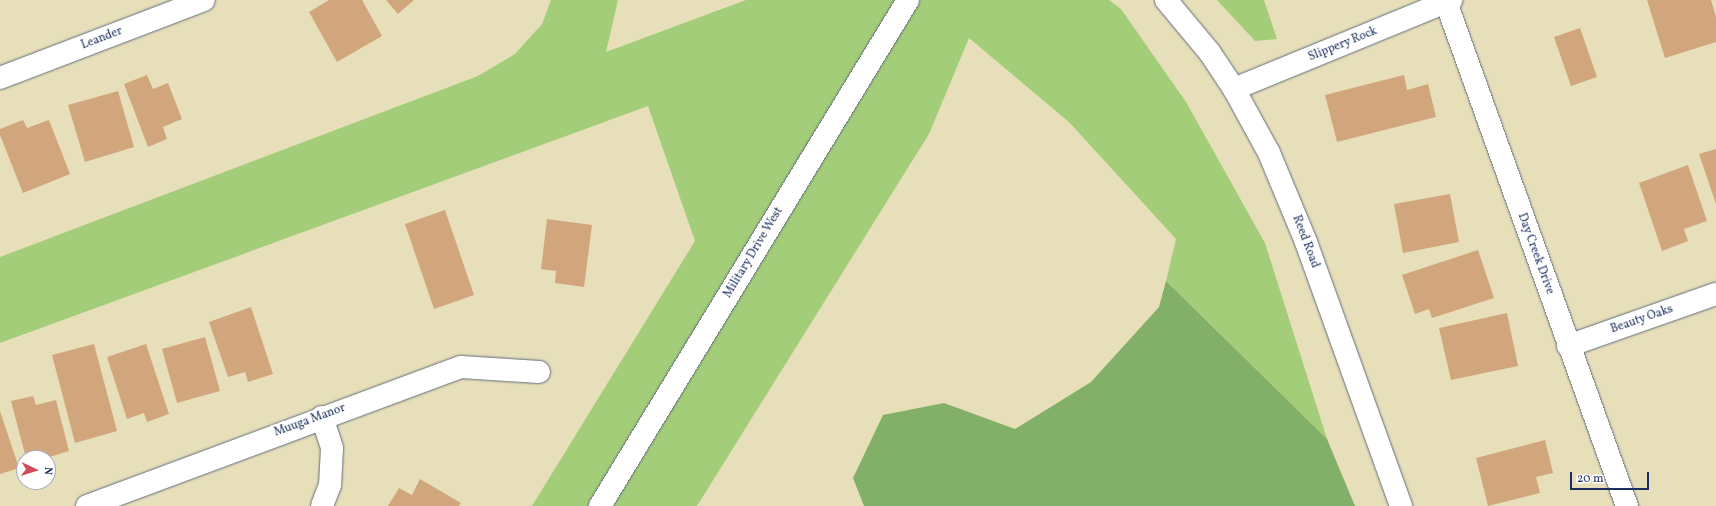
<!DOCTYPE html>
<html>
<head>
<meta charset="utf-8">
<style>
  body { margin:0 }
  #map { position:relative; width:1716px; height:506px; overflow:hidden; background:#e7dfb9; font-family:Vollkorn,serif }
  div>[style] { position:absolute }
  .green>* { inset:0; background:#a4cd79 }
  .forest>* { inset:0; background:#83b069 }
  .building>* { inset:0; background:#d1a67d }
  .roads { filter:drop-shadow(0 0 1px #626d7e) drop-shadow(0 0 1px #626d7e) }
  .minor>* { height:22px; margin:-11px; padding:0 11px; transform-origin:11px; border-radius:11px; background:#fff }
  span { translate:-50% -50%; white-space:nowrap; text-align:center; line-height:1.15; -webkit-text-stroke:4px #fff; paint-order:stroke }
  .street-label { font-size:12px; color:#1b2f5e }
  .north { position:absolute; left:16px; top:450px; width:40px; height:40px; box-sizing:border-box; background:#fff; border:1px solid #a4acbf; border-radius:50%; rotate:94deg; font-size:11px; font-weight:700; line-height:16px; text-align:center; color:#1b2f5e }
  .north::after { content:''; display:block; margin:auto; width:14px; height:18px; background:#d1495b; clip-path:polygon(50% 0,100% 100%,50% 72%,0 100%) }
  .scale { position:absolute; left:1570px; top:472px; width:79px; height:18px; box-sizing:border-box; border:2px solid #1b2f5e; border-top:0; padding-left:5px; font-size:12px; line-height:14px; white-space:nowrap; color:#1b2f5e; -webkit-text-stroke:3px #fff; paint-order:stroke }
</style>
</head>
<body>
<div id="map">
  <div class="green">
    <div style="clip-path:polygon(551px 0,618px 0,606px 52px,746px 0,1109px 0,1121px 9px,1186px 102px,1265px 243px,1327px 439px,1166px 281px,1176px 239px,1069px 122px,969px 38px,929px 134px,697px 506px,532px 506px,695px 241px,648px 106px,0 343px,0 257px,478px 76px,515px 54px,542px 24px)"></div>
    <div style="clip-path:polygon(1217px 0,1264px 0,1277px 39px,1255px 41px)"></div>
  </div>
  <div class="forest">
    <div style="clip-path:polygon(1166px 281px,1327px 439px,1355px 506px,864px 506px,853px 478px,883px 415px,944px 403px,1015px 429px,1091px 382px,1159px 307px)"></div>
  </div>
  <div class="building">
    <div style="clip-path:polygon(329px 0,362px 0,382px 36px,337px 62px,309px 12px)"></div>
    <div style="clip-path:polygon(386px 0,414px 0,398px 14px)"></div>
    <div style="clip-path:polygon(1647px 0,1711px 0,1716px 17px,1716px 42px,1665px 58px)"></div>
    <div style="clip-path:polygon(1580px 28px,1597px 77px,1571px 86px,1554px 37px)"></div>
    <div style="clip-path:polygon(147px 75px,153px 89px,168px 83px,182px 119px,163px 127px,167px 139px,148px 147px,124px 84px)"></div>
    <div style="clip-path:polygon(1404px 75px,1407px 90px,1428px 84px,1436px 117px,1337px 142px,1325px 95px)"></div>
    <div style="clip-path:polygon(118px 91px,134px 147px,85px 162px,68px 105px)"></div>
    <div style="clip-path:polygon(23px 120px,27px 128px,49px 120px,70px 174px,23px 193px,0 135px,0 129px)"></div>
    <div style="clip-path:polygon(1716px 149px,1716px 204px,1699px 154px)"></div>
    <div style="clip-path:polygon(1688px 165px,1707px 221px,1684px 229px,1688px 241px,1662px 251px,1639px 183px)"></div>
    <div style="clip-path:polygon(1450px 194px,1459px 242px,1403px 253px,1394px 204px)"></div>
    <div style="clip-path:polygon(445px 210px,474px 295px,434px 309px,405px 224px)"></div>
    <div style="clip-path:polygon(547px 219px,592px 225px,584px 287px,555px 283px,556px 271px,541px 269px)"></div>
    <div style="clip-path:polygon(1478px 250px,1494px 298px,1432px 318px,1429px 309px,1415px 314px,1402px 275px)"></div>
    <div style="clip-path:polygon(251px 307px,273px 374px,248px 382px,245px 372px,228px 377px,209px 322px)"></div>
    <div style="clip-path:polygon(1507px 313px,1518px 366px,1451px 380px,1439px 328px)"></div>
    <div style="clip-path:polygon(205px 337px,220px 391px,177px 403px,162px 349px)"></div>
    <div style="clip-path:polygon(94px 344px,117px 431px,75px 443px,52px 355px)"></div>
    <div style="clip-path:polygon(146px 344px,169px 414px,147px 422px,144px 413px,127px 419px,107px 357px)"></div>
    <div style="clip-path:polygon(33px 396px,36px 405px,56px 400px,69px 451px,46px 458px,26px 458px,11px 401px)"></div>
    <div style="clip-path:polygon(0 411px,19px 468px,0 474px)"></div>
    <div style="clip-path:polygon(1545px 440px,1553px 473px,1536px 477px,1540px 493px,1488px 506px,1476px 458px)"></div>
    <div style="clip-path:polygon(420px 479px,461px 503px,459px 506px,388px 506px,399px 488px,412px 495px)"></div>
  </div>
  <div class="roads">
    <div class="minor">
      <div style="left:1166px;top:0;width:69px;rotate:50.3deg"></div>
      <div style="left:1210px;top:53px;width:43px;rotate:56.3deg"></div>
      <div style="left:1234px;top:89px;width:73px;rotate:61.3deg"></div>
      <div style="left:1269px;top:153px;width:96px;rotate:67.4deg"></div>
      <div style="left:1306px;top:242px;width:281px;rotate:70.2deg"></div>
      <div style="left:1446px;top:2px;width:536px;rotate:70.25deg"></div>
      <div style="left:0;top:78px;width:218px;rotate:-20.9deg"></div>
      <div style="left:1234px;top:89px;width:235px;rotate:-22.3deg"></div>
      <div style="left:1568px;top:346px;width:157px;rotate:-19.4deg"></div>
      <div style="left:322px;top:417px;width:33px;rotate:72deg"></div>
      <div style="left:332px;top:448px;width:37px;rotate:93deg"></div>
      <div style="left:330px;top:485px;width:22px;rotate:111deg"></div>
      <div style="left:87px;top:506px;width:399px;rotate:-20.4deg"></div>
      <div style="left:461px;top:367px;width:78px;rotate:3.7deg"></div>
      <div style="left:600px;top:506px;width:592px;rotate:-58.67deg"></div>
    </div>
  </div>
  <div class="street-label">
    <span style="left:102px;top:39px;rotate:-21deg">Leander</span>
    <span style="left:1343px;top:45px;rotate:-22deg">Slippery Rock</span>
    <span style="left:1305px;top:242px;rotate:69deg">Reed Road</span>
    <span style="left:754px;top:253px;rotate:-59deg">Military Drive West</span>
    <span style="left:1535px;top:254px;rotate:70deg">Day Creek Drive</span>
    <span style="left:1642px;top:320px;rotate:-19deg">Beauty Oaks</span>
    <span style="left:310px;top:421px;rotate:-20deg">Muuga Manor</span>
  </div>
  <div class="north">N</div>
  <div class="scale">20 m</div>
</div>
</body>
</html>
